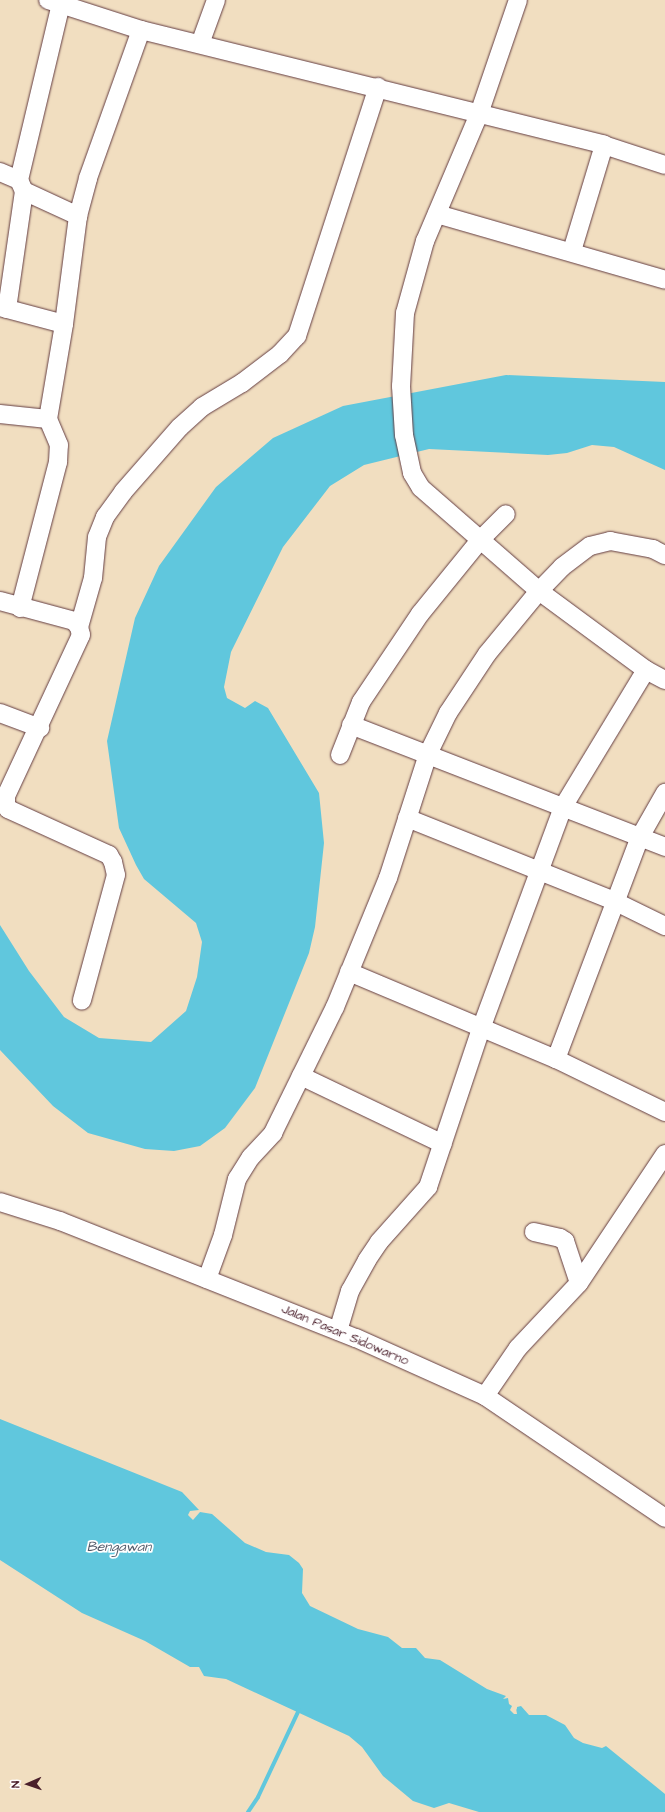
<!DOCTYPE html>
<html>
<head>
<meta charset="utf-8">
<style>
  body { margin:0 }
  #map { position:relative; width:665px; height:1812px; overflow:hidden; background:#f1dec0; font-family:"Architects Daughter",sans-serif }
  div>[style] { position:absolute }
  .water>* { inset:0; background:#60c7dd }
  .stream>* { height:4px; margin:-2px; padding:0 2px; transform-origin:2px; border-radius:2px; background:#60c7dd }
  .roads { filter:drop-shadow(0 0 1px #633c41) drop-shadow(0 0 1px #633c41) }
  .minor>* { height:18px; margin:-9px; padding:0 9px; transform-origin:9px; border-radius:9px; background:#fff }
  span { translate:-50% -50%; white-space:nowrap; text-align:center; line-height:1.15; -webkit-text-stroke:3.5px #fff; paint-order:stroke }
  .street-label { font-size:13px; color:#4a1f2b }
  .water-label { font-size:14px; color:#525a69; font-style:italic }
  .north { position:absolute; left:8px; top:1764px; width:40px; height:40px; -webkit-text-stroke:3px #fff; paint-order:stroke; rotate:268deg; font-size:11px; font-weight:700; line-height:16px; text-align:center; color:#4a1f2b }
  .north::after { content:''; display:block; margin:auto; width:14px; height:18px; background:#4a1f2b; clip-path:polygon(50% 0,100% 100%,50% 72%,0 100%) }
</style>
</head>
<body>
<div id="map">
  <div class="water">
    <div style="clip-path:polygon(506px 375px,665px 382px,665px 470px,614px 447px,592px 445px,567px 453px,548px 455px,429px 449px,364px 465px,330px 486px,283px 547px,231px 652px,224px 687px,227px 698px,245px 708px,255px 701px,268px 708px,319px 793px,324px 843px,315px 927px,309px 953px,255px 1088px,225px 1128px,200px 1146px,174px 1151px,145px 1149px,88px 1133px,53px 1106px,0 1050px,0 925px,29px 971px,64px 1017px,99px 1038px,151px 1042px,186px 1011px,197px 977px,202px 942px,196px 923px,144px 879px,136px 865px,119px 828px,107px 741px,135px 618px,159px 566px,216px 487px,273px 438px,343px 406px)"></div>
    <div style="clip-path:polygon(0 1419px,182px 1492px,199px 1510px,190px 1511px,188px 1515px,193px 1520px,200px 1512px,212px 1514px,245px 1543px,266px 1552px,289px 1555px,299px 1563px,303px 1569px,302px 1593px,310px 1606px,358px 1629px,388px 1637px,402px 1648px,416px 1648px,425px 1658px,440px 1660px,487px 1689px,506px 1696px,503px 1699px,508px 1698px,509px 1704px,512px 1706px,510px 1710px,514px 1714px,517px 1714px,516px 1708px,517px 1710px,517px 1707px,521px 1706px,529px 1715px,546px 1715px,565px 1725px,574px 1738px,583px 1743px,602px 1748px,606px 1746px,665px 1794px,665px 1812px,479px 1812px,449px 1803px,434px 1808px,413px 1801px,383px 1776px,362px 1747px,349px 1736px,226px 1679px,204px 1676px,199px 1667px,190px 1667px,145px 1641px,82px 1613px,0 1560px)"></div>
  </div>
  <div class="stream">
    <div style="left:248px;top:1812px;width:18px;rotate:-56deg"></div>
    <div style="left:258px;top:1797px;width:96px;rotate:-64.8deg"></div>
  </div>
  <div class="roads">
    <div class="minor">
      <div style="left:48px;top:0;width:98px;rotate:17.9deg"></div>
      <div style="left:141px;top:30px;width:477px;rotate:13.9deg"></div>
      <div style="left:604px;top:145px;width:64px;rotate:18.2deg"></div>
      <div style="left:518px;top:0;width:120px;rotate:108.9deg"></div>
      <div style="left:479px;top:114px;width:138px;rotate:113deg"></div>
      <div style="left:425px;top:241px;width:75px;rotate:105.5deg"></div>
      <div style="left:405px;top:313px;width:73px;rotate:93.1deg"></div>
      <div style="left:401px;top:386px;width:49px;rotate:86.5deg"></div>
      <div style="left:404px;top:435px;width:39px;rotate:78deg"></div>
      <div style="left:412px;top:473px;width:17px;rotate:59deg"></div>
      <div style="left:421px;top:488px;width:157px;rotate:41.1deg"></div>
      <div style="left:539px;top:591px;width:133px;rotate:36.4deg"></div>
      <div style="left:646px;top:670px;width:21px;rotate:28deg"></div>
      <div style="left:200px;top:44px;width:47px;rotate:-70deg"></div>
      <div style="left:0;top:172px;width:21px;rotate:23deg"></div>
      <div style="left:19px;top:180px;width:12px;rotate:66deg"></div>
      <div style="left:24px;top:191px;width:60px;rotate:24.8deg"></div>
      <div style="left:19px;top:180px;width:181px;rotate:-76.6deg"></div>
      <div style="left:437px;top:214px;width:237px;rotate:16.1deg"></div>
      <div style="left:572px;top:251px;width:111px;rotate:-73.2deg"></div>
      <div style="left:0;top:307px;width:66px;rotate:14.9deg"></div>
      <div style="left:7px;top:309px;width:119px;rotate:-81.8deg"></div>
      <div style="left:0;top:414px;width:48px;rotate:5.9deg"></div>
      <div style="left:0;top:601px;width:77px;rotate:15.1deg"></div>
      <div style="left:74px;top:621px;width:8px;rotate:50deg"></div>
      <div style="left:79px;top:627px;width:8px;rotate:76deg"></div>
      <div style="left:81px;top:635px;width:178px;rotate:115deg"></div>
      <div style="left:6px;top:796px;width:7px;rotate:90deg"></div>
      <div style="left:6px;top:803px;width:6px;rotate:72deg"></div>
      <div style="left:8px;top:809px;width:111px;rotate:24.5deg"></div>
      <div style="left:109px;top:855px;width:8px;rotate:60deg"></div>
      <div style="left:113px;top:862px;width:13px;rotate:77deg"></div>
      <div style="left:116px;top:875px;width:130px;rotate:105.2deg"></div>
      <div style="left:20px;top:608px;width:151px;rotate:-75.4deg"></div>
      <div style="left:58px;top:462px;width:17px;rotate:-87deg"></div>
      <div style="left:59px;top:445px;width:28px;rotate:-113deg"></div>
      <div style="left:48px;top:419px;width:96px;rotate:-80.4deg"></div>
      <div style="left:64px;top:324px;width:109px;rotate:-82.6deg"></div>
      <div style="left:78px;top:216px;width:39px;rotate:-75deg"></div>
      <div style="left:88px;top:178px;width:157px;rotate:-70.3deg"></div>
      <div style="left:79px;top:627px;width:51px;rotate:-74.1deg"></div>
      <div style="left:93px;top:578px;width:41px;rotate:-84.4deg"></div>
      <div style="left:97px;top:537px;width:22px;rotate:-68deg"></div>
      <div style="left:105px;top:517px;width:31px;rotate:-54deg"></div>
      <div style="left:123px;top:492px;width:86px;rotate:-48.8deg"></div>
      <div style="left:180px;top:427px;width:30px;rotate:-42deg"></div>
      <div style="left:202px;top:407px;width:47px;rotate:-31deg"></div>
      <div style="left:242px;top:383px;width:48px;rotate:-37.3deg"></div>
      <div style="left:280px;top:354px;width:25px;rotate:-47deg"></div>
      <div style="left:297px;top:336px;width:262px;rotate:-72deg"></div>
      <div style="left:0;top:713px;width:43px;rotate:20.6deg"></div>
      <div style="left:351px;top:725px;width:337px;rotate:21.2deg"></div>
      <div style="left:340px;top:755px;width:57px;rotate:-68.4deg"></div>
      <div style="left:361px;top:702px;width:106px;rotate:-56.2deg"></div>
      <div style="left:420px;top:614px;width:97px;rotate:-50.9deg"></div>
      <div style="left:481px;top:539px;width:35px;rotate:-45deg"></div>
      <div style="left:407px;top:818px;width:223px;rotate:21.8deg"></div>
      <div style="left:614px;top:901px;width:57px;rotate:26.1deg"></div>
      <div style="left:349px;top:972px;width:225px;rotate:22.8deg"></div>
      <div style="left:556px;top:1059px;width:121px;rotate:25.9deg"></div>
      <div style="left:556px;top:1059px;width:237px;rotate:-69.3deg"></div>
      <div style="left:640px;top:837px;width:51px;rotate:-60.4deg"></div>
      <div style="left:301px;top:1076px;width:157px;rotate:25.6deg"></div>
      <div style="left:0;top:1202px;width:63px;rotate:17.6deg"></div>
      <div style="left:60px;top:1221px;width:318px;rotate:21.6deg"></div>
      <div style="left:356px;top:1338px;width:141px;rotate:24.2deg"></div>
      <div style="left:485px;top:1396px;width:217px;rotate:34.1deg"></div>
      <div style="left:534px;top:1232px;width:27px;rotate:13deg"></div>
      <div style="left:560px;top:1238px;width:6px;rotate:31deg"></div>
      <div style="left:565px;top:1241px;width:44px;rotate:71.6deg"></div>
      <div style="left:207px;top:1279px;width:47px;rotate:-70deg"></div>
      <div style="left:223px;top:1235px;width:58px;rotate:-76deg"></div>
      <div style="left:237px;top:1179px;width:26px;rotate:-58deg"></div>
      <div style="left:251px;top:1157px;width:33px;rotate:-47deg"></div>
      <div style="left:273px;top:1133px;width:140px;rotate:-63.8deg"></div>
      <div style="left:335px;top:1007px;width:139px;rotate:-67.7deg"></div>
      <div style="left:388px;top:878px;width:130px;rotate:-72.1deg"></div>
      <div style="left:428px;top:754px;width:46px;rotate:-64deg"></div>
      <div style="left:448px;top:713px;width:71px;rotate:-56.5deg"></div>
      <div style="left:487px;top:654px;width:82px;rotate:-50.5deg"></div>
      <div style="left:539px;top:591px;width:33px;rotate:-46deg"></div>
      <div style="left:562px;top:567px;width:35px;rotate:-37deg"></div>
      <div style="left:590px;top:546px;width:21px;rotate:-14deg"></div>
      <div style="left:610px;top:541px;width:44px;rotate:10.5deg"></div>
      <div style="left:653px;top:549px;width:13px;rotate:27deg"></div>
      <div style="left:338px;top:1331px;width:42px;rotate:-73.3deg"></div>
      <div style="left:350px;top:1291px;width:35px;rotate:-61deg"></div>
      <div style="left:367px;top:1260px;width:22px;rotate:-56deg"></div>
      <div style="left:379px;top:1242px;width:74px;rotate:-48.3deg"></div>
      <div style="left:428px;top:1187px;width:170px;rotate:-71.5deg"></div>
      <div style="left:482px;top:1026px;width:233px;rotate:-69.7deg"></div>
      <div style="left:563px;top:807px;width:160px;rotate:-58.8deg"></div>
      <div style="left:485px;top:1396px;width:58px;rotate:-55.5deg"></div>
      <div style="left:518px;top:1348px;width:89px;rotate:-46.8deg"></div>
      <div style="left:579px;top:1283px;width:155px;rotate:-56.3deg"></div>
    </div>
  </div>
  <div class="street-label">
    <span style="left:345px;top:1335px;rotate:23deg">Jalan Pasar Sidowarno</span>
  </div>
  <div class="water-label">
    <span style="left:119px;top:1547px">Bengawan</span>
  </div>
  <div class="north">N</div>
</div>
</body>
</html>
